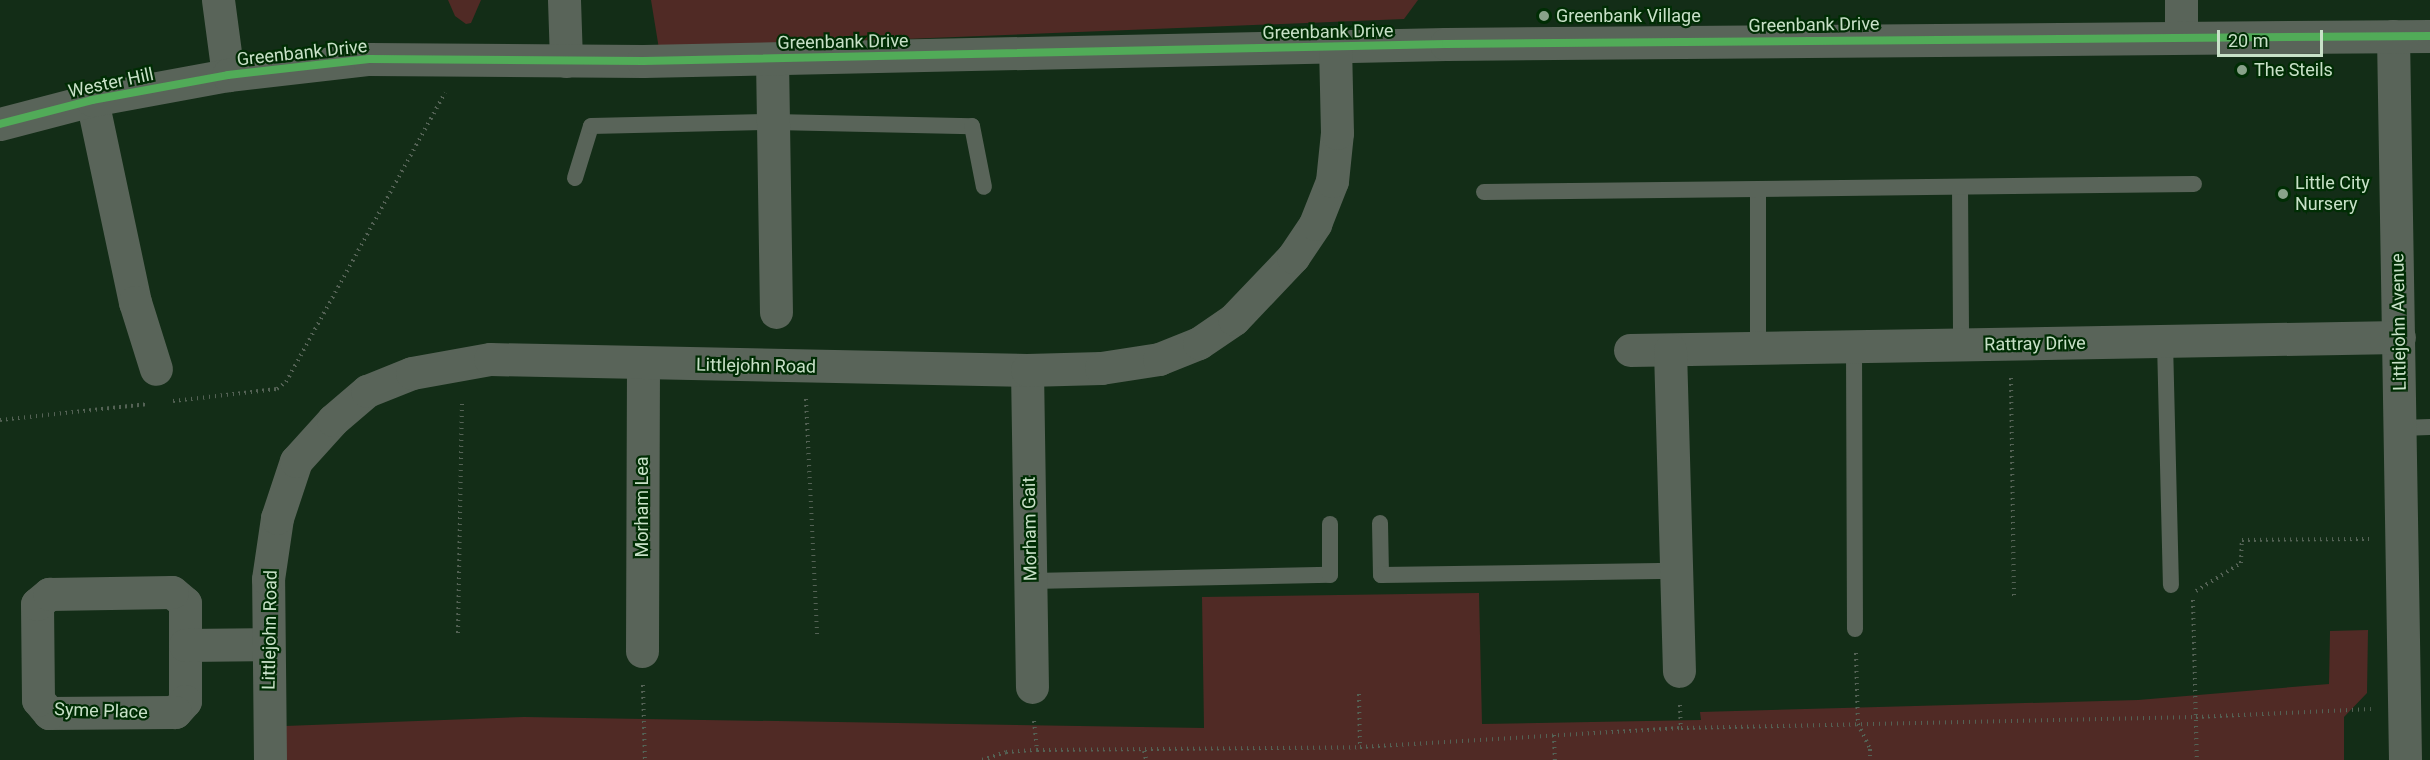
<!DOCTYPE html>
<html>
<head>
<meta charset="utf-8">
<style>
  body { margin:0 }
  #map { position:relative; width:2430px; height:760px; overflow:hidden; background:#132d17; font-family:Roboto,sans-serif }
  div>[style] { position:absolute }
  .green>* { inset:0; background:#502a25 }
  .path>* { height:4px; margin-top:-2px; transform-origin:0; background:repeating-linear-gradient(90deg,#546255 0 1.5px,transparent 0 6px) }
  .lane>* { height:16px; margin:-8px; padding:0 8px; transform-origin:8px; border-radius:8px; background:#596459 }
  .street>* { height:33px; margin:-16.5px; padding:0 16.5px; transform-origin:16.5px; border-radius:16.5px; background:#596459 }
  .cycleway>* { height:8px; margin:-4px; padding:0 4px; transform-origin:4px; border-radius:4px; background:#51ab58 }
  .dots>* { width:16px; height:16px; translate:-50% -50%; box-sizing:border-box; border:3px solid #002d04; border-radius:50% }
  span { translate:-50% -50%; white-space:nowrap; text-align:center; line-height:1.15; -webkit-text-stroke:4.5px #002d04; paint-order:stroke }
  .poi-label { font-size:18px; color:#c8e1c8 }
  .left { translate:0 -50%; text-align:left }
  .street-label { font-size:18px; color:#c8e1c8 }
  .scale { position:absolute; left:2217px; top:30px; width:106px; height:27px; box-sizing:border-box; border:3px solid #c8e1c8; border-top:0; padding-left:8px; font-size:18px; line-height:21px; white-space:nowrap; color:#c8e1c8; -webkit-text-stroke:4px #002d04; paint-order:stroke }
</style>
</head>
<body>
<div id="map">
  <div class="green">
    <div style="clip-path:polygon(448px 0,481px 0,471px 23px,466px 24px,455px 16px)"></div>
    <div style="clip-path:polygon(651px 0,1418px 0,1404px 19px,659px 49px)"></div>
    <div style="clip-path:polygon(1479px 593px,1482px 724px,1701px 720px,1700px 712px,2138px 700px,2329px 684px,2330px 631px,2368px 630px,2367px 693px,2344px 717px,2344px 760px,284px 760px,285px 726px,524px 717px,1204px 728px,1202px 597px)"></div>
  </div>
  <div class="path">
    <div style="left:2011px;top:378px;width:222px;rotate:89.2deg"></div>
    <div style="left:806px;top:399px;width:236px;rotate:87.3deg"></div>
    <div style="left:173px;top:401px;width:105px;rotate:-6.6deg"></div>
    <div style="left:277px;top:389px;width:11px;rotate:-38deg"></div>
    <div style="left:286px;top:382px;width:330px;rotate:-61.2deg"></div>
    <div style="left:0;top:420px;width:149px;rotate:-6.2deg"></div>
    <div style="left:2196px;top:591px;width:53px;rotate:-31.9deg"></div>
    <div style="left:2241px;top:563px;width:23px;rotate:-88deg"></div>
    <div style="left:2242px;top:540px;width:127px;rotate:-0.5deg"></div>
    <div style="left:2193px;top:600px;width:160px;rotate:88.6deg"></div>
    <div style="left:458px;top:633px;width:233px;rotate:-89deg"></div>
    <div style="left:1856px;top:653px;width:71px;rotate:88.4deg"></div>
    <div style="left:1858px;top:724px;width:28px;rotate:64deg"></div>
    <div style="left:1870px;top:749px;width:11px;rotate:90deg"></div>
    <div style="left:643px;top:685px;width:75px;rotate:88.5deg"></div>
    <div style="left:1359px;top:694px;width:53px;rotate:88.9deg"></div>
    <div style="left:1680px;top:705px;width:23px;rotate:88deg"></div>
    <div style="left:1034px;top:721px;width:29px;rotate:84deg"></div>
    <div style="left:1554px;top:735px;width:25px;rotate:88deg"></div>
    <div style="left:1144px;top:751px;width:9px;rotate:77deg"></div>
    <div style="left:982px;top:760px;width:25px;rotate:-18deg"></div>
    <div style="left:1006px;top:752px;width:31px;rotate:-4deg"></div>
    <div style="left:1037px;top:750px;width:323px;rotate:-0.5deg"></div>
    <div style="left:1360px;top:747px;width:322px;rotate:-3.4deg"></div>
    <div style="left:1681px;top:728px;width:515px;rotate:-1.22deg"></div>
    <div style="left:2196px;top:717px;width:175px;rotate:-2.6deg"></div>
  </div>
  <div class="lane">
    <div style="left:575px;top:178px;width:54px;rotate:-72.9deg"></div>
    <div style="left:591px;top:126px;width:183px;rotate:-1.3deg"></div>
    <div style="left:774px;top:122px;width:198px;rotate:1.2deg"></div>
    <div style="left:972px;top:126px;width:62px;rotate:78.9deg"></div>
    <div style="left:1960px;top:187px;width:159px;rotate:89.6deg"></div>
    <div style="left:1758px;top:189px;width:160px;rotate:90deg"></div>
    <div style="left:1484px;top:192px;width:710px;rotate:-0.65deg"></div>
    <div style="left:2165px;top:342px;width:243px;rotate:88.6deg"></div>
    <div style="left:1854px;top:347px;width:282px;rotate:89.8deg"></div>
    <div style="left:2401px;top:428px;width:29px;rotate:-2deg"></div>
    <div style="left:1380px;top:523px;width:52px;rotate:88.9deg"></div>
    <div style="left:1381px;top:575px;width:296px;rotate:-0.8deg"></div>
    <div style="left:1032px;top:581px;width:298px;rotate:-1.2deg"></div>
    <div style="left:1330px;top:575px;width:51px;rotate:-90deg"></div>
  </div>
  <div class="street">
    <div style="left:218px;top:0;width:76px;rotate:82.4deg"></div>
    <div style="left:564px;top:0;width:61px;rotate:88.1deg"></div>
    <div style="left:2181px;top:36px;width:36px;rotate:-90deg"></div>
    <div style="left:2393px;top:36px;width:724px;rotate:89.05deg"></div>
    <div style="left:772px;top:59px;width:253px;rotate:89.1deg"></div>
    <div style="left:92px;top:100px;width:207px;rotate:78deg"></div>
    <div style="left:135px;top:302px;width:70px;rotate:72.6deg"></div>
    <div style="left:0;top:124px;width:95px;rotate:-14.6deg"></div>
    <div style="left:92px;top:100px;width:138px;rotate:-10.4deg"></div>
    <div style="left:228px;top:75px;width:142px;rotate:-6.5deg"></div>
    <div style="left:369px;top:59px;width:274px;rotate:0.4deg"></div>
    <div style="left:643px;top:61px;width:803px;rotate:-1.21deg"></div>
    <div style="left:1446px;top:44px;width:984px;rotate:-0.47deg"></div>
    <div style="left:1630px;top:350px;width:769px;rotate:-0.97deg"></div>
    <div style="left:1670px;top:350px;width:321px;rotate:88.4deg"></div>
    <div style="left:1027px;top:370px;width:317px;rotate:89.1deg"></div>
    <div style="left:172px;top:592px;width:17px;rotate:40deg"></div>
    <div style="left:185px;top:603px;width:98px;rotate:90deg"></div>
    <div style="left:185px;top:701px;width:15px;rotate:132deg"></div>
    <div style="left:175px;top:712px;width:126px;rotate:179.5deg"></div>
    <div style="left:49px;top:713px;width:17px;rotate:-130deg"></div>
    <div style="left:38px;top:700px;width:96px;rotate:-90.6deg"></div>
    <div style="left:37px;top:604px;width:16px;rotate:-40deg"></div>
    <div style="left:49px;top:594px;width:123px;rotate:-0.9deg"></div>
    <div style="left:185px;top:645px;width:83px;rotate:-0.7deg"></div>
    <div style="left:642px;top:651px;width:287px;rotate:-89.8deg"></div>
    <div style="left:270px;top:760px;width:181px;rotate:-90.6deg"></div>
    <div style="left:268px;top:579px;width:62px;rotate:-81.6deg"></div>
    <div style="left:277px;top:518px;width:60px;rotate:-71.6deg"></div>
    <div style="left:296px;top:461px;width:55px;rotate:-47.9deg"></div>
    <div style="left:333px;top:420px;width:45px;rotate:-40.5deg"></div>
    <div style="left:367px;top:391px;width:48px;rotate:-21.8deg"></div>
    <div style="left:412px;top:373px;width:79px;rotate:-10.2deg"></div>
    <div style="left:490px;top:359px;width:537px;rotate:1.17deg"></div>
    <div style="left:1027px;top:370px;width:74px;rotate:-1.5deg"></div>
    <div style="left:1101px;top:368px;width:59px;rotate:-8.8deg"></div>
    <div style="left:1159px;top:359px;width:43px;rotate:-21.8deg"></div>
    <div style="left:1199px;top:343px;width:42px;rotate:-34.4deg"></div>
    <div style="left:1234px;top:319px;width:86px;rotate:-46.4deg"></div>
    <div style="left:1293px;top:257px;width:40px;rotate:-56deg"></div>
    <div style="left:1315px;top:224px;width:46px;rotate:-68.4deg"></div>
    <div style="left:1332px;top:181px;width:48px;rotate:-84.1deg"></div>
    <div style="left:1337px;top:133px;width:87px;rotate:-91.3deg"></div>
  </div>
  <div class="cycleway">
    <div style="left:0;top:124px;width:95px;rotate:-14.6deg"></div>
    <div style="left:92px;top:100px;width:138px;rotate:-10.4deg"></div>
    <div style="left:228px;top:75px;width:142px;rotate:-6.5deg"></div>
    <div style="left:369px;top:59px;width:274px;rotate:0.4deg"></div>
    <div style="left:643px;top:61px;width:803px;rotate:-1.21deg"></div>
    <div style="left:1446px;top:44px;width:984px;rotate:-0.47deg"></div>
  </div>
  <div class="dots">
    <div style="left:1544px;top:16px;background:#89a28a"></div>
    <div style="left:2242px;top:70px;background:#89a28a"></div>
    <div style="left:2283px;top:194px;background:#89a28a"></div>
  </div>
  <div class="poi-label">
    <span class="left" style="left:1556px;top:16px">Greenbank Village</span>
    <span class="left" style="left:2254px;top:70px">The Steils</span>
    <span class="left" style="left:2295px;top:194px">Little City<br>Nursery</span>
  </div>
  <div class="street-label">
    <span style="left:1814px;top:25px;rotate:-1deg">Greenbank Drive</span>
    <span style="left:1328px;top:32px;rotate:-1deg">Greenbank Drive</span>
    <span style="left:843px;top:42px;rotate:-1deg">Greenbank Drive</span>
    <span style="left:302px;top:53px;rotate:-6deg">Greenbank Drive</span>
    <span style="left:111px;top:83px;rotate:-12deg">Wester Hill</span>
    <span style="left:2399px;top:322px;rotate:-91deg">Littlejohn Avenue</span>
    <span style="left:2035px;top:344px;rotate:-1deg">Rattray Drive</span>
    <span style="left:756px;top:366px;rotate:1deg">Littlejohn Road</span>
    <span style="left:642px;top:507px;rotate:-90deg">Morham Lea</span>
    <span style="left:1030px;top:529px;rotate:-91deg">Morham Gait</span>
    <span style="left:270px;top:630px;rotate:-89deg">Littlejohn Road</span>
    <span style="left:101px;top:711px;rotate:2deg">Syme Place</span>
  </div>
  <div class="scale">20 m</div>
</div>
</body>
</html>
